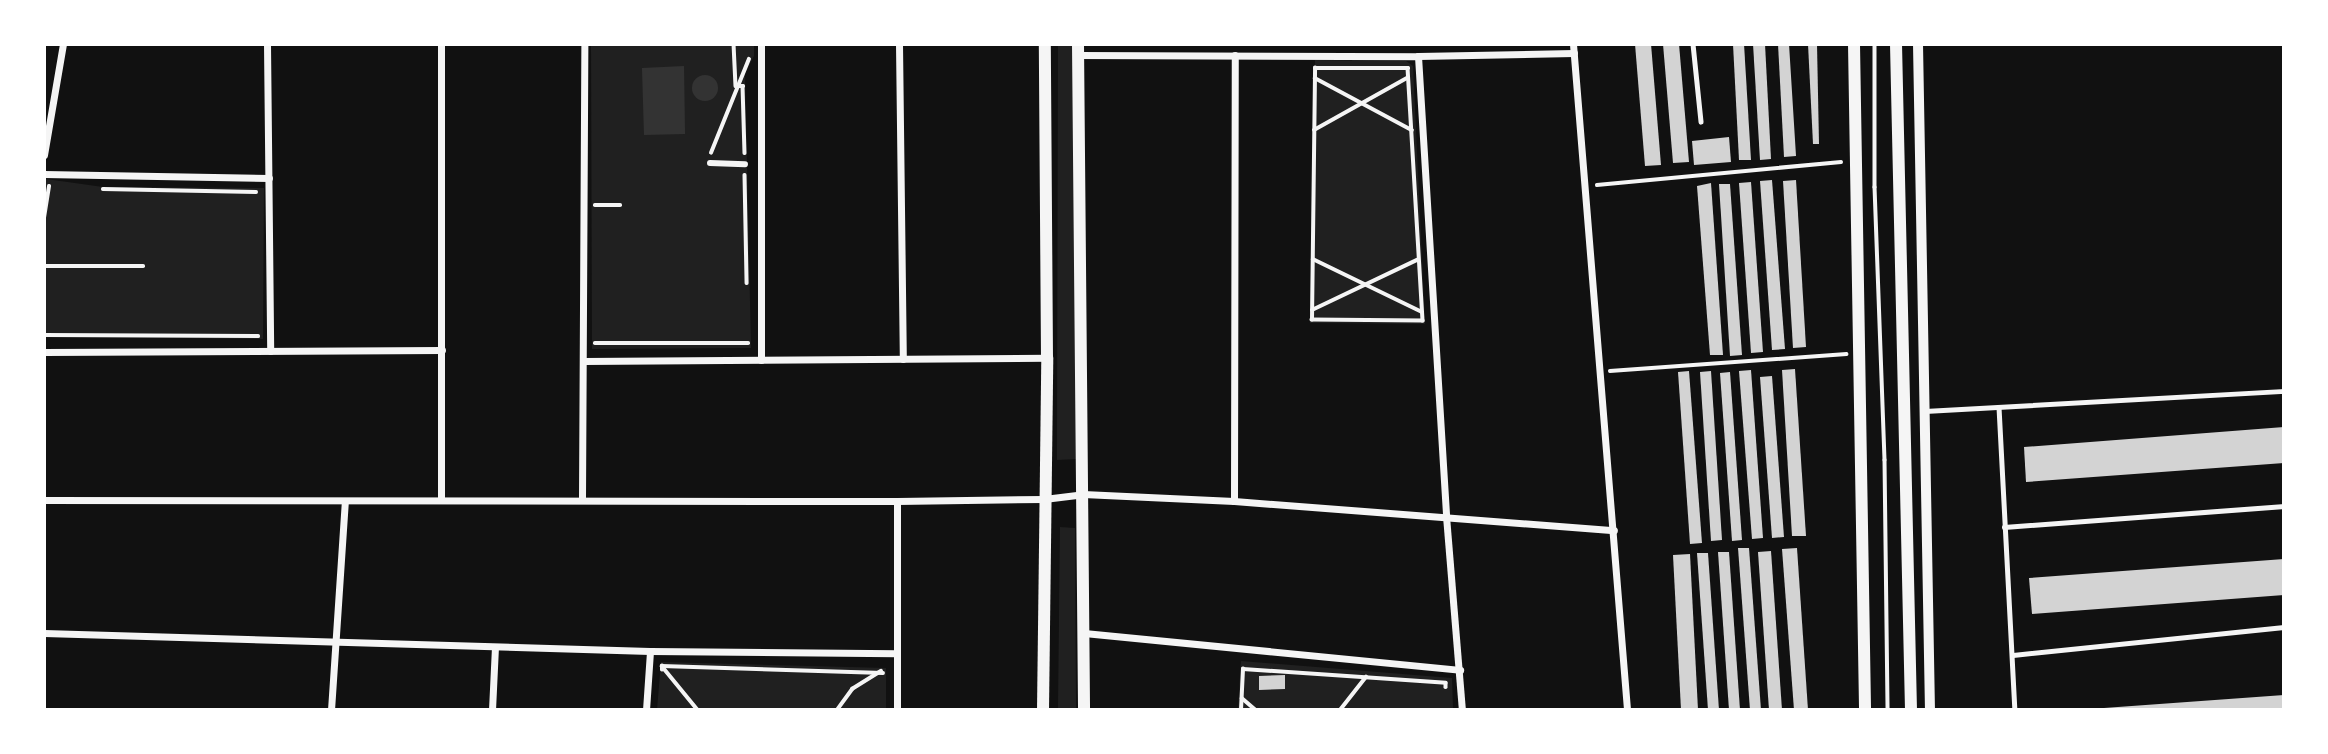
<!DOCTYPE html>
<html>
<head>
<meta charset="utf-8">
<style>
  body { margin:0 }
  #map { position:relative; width:2328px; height:754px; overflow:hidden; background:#111; font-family:Figtree,sans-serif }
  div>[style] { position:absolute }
  .green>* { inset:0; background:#202020 }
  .water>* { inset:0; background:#333 }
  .round { border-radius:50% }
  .building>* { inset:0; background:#d3d3d3 }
  .path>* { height:3.5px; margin:-1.75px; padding:0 1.75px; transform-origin:1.75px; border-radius:1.75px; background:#f5f5f5 }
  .service>* { height:4.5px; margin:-2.25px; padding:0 2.25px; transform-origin:2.25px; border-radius:2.25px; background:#f5f5f5 }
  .pedestrian>* { height:6px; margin:-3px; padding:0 3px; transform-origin:3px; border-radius:3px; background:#f5f5f5 }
  .minor>* { height:7px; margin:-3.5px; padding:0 3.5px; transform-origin:3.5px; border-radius:3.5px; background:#f5f5f5 }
  .tertiary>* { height:10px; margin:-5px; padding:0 5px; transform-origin:5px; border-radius:5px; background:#f5f5f5 }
  .secondary>* { height:12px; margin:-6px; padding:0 6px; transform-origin:6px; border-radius:6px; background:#f5f5f5 }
  .primary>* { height:12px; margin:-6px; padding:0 6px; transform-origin:6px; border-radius:6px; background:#f5f5f5 }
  span { translate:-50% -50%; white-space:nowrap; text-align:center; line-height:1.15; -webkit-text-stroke:5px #fff; paint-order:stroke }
  .frame { position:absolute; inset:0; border:46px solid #fff; pointer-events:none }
</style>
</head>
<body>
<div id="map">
  <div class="green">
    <div style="clip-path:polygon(591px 44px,754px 44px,754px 56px,745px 73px,751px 348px,592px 349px)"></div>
    <div style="clip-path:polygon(1058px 44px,1076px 44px,1076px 459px,1057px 460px)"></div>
    <div style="clip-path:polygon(1315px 60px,1406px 61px,1413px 66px,1425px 324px,1310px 323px)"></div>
    <div style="clip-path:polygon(46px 179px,103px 187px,264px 188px,263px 339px,44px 336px)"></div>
    <div style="clip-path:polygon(1060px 527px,1075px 528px,1076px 710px,1058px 710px)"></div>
    <div style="clip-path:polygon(1241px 661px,1452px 678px,1453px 710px,1238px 710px)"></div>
    <div style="clip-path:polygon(661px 662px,886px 668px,886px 710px,657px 710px)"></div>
  </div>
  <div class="water">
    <div style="clip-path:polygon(684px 66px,685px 134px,644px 135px,642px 68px)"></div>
    <div class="round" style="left:692px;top:75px;width:26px;height:26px"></div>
  </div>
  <div class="building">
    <div style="clip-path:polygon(1635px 44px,1651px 44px,1661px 165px,1645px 166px)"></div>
    <div style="clip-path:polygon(1663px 44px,1679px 44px,1689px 162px,1673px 163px)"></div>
    <div style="clip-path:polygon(1733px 44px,1744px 44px,1751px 160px,1739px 160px)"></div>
    <div style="clip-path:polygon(1753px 44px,1765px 44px,1771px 159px,1760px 160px)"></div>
    <div style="clip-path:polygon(1778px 44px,1789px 44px,1796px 156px,1784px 157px)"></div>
    <div style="clip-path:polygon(1808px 44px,1817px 44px,1819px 144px,1813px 144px)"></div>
    <div style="clip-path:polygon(1729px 137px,1731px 162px,1694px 165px,1692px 141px)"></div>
    <div style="clip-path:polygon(1772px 180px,1785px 349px,1772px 350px,1760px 181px)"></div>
    <div style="clip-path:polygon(1796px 180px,1806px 347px,1793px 348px,1783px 181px)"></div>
    <div style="clip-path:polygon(1751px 182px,1763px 352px,1751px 353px,1739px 183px)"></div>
    <div style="clip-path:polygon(1711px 183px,1723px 355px,1710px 355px,1697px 186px)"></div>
    <div style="clip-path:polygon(1719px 184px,1730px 184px,1742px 355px,1730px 356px)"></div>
    <div style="clip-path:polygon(1795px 369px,1806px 536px,1792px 536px,1782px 370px)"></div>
    <div style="clip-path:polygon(1751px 370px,1763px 538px,1752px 539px,1739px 371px)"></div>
    <div style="clip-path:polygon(1689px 371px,1702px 543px,1690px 544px,1678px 372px)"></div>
    <div style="clip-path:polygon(1711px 371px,1722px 540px,1711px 541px,1700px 372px)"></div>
    <div style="clip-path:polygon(1730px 372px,1742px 540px,1732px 541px,1720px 373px)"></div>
    <div style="clip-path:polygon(1772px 376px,1784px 537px,1772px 538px,1760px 377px)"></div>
    <div style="clip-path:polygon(2284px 427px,2284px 463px,2026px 482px,2024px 447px)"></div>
    <div style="clip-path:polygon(1738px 548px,1749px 548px,1761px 710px,1750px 710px)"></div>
    <div style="clip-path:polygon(1797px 548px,1808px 710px,1794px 710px,1782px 549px)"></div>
    <div style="clip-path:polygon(1771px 551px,1782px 710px,1769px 710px,1758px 552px)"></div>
    <div style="clip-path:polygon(1718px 552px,1729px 552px,1740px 710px,1729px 710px)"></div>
    <div style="clip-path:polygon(1697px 553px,1708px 553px,1719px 710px,1708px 710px)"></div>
    <div style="clip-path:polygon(1690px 554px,1698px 710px,1681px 710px,1673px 555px)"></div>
    <div style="clip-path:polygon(2284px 559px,2284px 595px,2032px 614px,2029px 578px)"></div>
    <div style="clip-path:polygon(1285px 675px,1285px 689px,1259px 690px,1259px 676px)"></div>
    <div style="clip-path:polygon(2284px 695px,2284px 710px,2104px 710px,2104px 708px)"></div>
  </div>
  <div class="path">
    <div style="left:734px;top:44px;width:42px;rotate:87.3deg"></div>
    <div style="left:736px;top:86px;width:7px"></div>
    <div style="left:743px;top:86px;width:67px;rotate:88.3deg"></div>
    <div style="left:1875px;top:44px;width:143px;rotate:90deg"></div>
    <div style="left:1875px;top:187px;width:273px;rotate:87.9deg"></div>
    <div style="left:1885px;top:460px;width:250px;rotate:89.3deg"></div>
    <div style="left:1315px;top:68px;width:93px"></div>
    <div style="left:1408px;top:68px;width:253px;rotate:86.6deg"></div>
    <div style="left:1423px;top:321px;width:111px;rotate:-179.5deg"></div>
    <div style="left:1312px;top:320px;width:252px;rotate:-89.3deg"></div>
    <div style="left:1315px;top:78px;width:110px;rotate:28.2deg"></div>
    <div style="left:1314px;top:130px;width:107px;rotate:-29.2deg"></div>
    <div style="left:711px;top:153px;width:101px;rotate:-68deg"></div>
    <div style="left:745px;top:175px;width:108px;rotate:88.9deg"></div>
    <div style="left:1597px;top:185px;width:245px;rotate:-5.4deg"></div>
    <div style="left:103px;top:189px;width:153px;rotate:1.1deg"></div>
    <div style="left:595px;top:205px;width:25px"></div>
    <div style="left:44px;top:218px;width:32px;rotate:-81deg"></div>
    <div style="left:1313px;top:259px;width:121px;rotate:25.9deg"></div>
    <div style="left:44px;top:266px;width:99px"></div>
    <div style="left:1312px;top:310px;width:116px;rotate:-25.5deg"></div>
    <div style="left:44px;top:335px;width:214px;rotate:0.3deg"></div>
    <div style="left:595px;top:343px;width:153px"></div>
    <div style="left:1610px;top:371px;width:237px;rotate:-4.1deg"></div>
    <div style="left:662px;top:666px;width:57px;rotate:50.7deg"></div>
    <div style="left:662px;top:670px;width:4px;rotate:-90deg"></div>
    <div style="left:662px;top:666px;width:221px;rotate:1.8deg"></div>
    <div style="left:1242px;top:698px;width:18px;rotate:41deg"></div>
    <div style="left:837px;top:710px;width:26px;rotate:-54deg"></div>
    <div style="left:852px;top:689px;width:34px;rotate:-32deg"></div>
    <div style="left:1241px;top:710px;width:41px;rotate:-87.2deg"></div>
    <div style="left:1243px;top:669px;width:203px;rotate:3.9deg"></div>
    <div style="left:1446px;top:683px;width:4px;rotate:90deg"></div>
    <div style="left:1340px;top:710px;width:42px;rotate:-51.8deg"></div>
  </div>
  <div class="service">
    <div style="left:1693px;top:44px;width:78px;rotate:84.1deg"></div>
    <div style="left:1999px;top:407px;width:303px;rotate:87deg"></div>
    <div style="left:1925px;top:411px;width:360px;rotate:-3.2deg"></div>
    <div style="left:2004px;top:527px;width:281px;rotate:-4.3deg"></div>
    <div style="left:2013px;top:655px;width:272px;rotate:-5.9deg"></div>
  </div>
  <div class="pedestrian">
    <div style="left:710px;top:163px;width:35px;rotate:2deg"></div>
  </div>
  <div class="minor">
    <div style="left:267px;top:44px;width:307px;rotate:89.4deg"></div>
    <div style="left:441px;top:44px;width:455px;rotate:90deg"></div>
    <div style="left:761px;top:44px;width:316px;rotate:90deg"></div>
    <div style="left:899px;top:44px;width:315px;rotate:89.3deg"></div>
    <div style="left:1573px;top:44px;width:668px;rotate:85.36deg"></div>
    <div style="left:1078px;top:55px;width:340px;rotate:0.2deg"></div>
    <div style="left:1418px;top:56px;width:156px;rotate:-1.1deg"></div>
    <div style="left:1418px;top:56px;width:461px;rotate:86.5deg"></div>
    <div style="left:1446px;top:516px;width:195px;rotate:85.3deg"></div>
    <div style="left:44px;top:155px;width:113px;rotate:-80.3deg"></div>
    <div style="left:44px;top:174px;width:225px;rotate:1deg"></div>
    <div style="left:44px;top:352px;width:398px;rotate:-0.3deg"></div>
    <div style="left:583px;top:361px;width:464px;rotate:-0.4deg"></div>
    <div style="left:582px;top:499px;width:455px;rotate:-89.7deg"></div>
    <div style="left:44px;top:500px;width:853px;rotate:0.07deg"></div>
    <div style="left:897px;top:501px;width:147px;rotate:-0.8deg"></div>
    <div style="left:1044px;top:499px;width:39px;rotate:-7deg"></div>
    <div style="left:1083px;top:494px;width:151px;rotate:2.7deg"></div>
    <div style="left:1234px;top:501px;width:381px;rotate:4.4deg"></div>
    <div style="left:1234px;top:501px;width:446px;rotate:-89.9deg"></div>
    <div style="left:44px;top:633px;width:606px;rotate:1.7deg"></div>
    <div style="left:650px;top:651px;width:246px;rotate:0.5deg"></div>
    <div style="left:1084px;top:633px;width:378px;rotate:5.6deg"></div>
    <div style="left:331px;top:710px;width:209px;rotate:-86.2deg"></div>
    <div style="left:492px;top:710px;width:63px;rotate:-87.3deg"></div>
    <div style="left:646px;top:710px;width:59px;rotate:-86.1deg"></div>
    <div style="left:897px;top:710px;width:209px;rotate:-90deg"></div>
  </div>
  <div class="tertiary">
    <div style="left:1918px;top:44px;width:666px;rotate:88.97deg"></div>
  </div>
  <div class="secondary">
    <div style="left:1078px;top:44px;width:666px;rotate:89.48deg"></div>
    <div style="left:1043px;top:710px;width:352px;rotate:-89.3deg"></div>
    <div style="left:1047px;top:358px;width:314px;rotate:-90.4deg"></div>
  </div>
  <div class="primary">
    <div style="left:1854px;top:44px;width:666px;rotate:89.05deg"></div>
    <div style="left:1896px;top:44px;width:666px;rotate:88.71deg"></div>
  </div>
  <div class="frame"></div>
</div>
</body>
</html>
